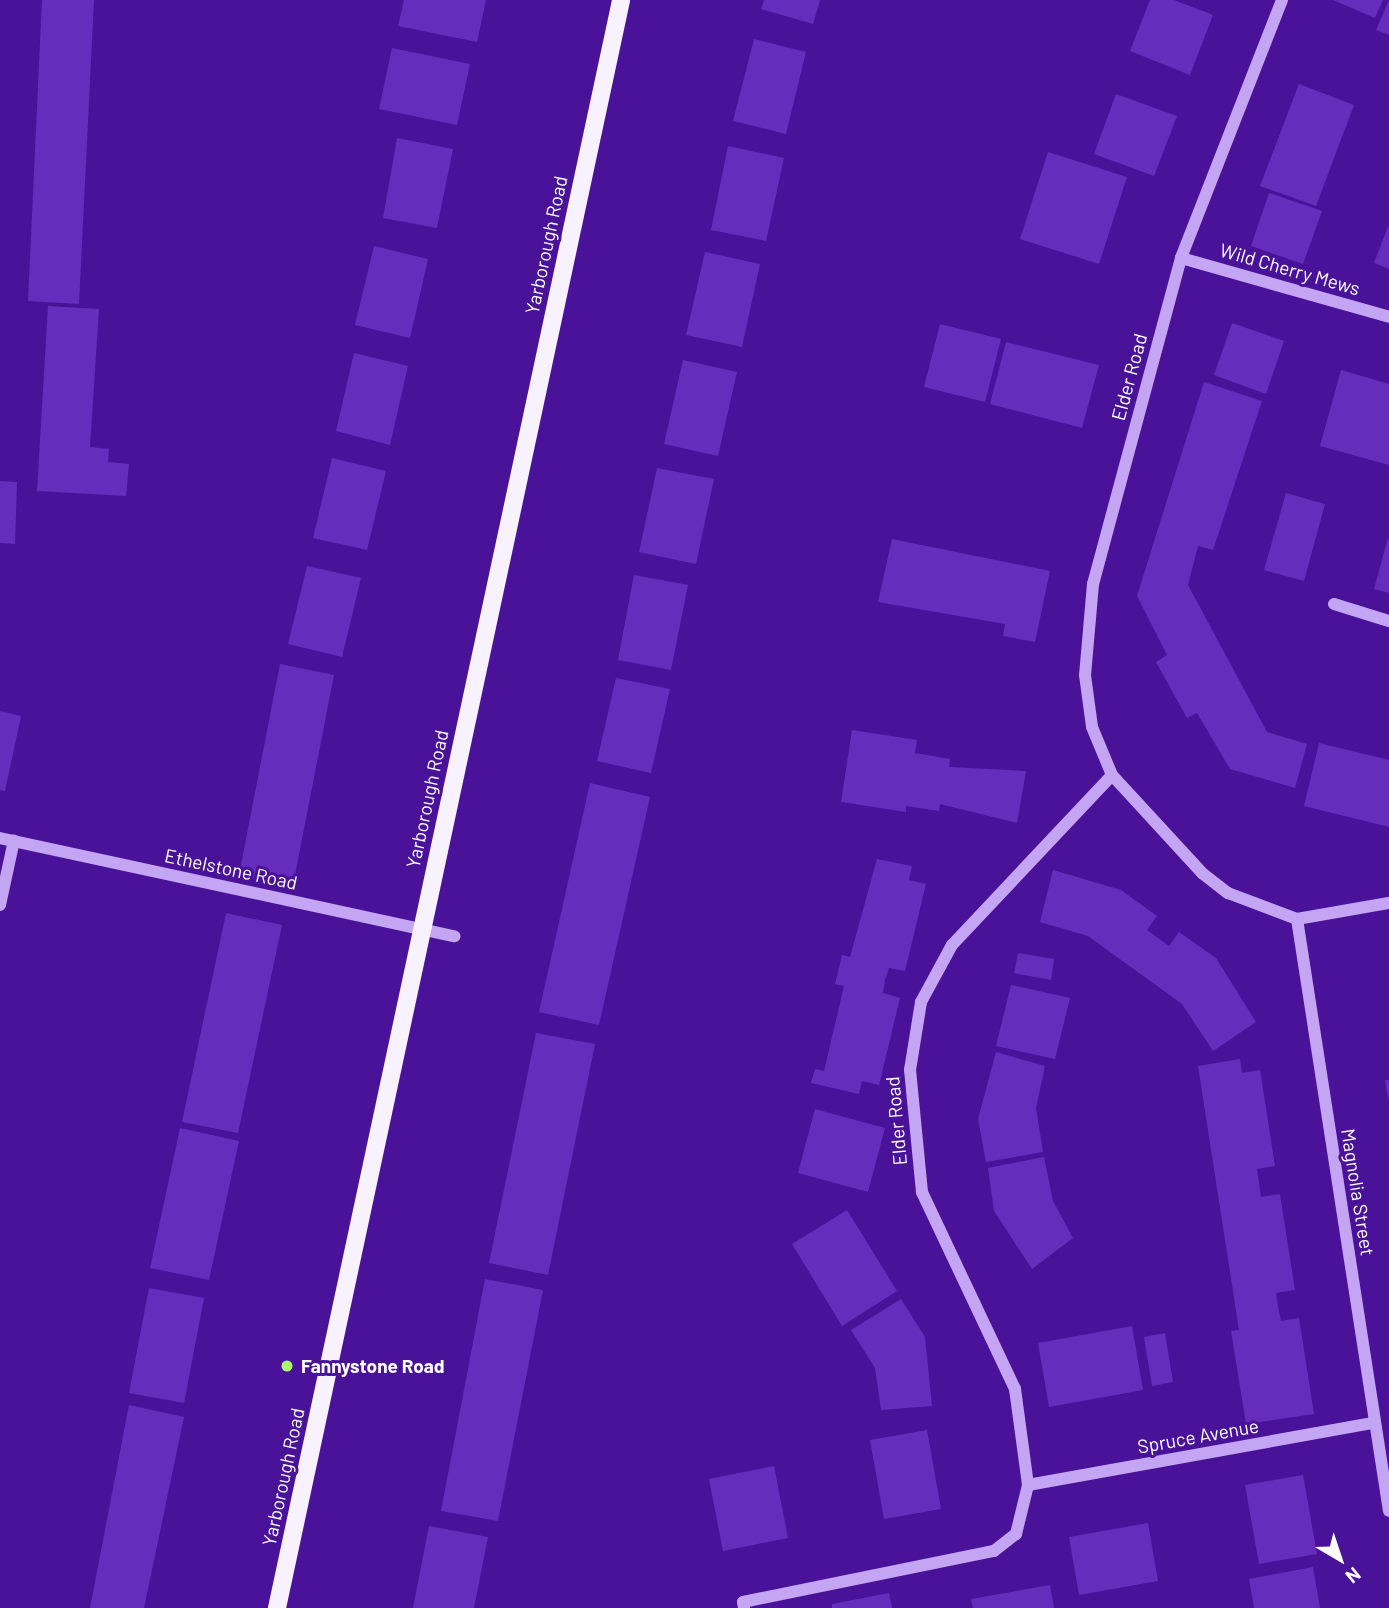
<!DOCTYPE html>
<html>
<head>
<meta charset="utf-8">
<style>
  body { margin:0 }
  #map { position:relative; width:1389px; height:1608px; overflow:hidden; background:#491299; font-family:Barlow,sans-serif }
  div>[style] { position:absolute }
  .building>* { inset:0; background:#662dbd }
  .minor>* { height:12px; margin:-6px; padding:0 6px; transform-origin:6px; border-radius:6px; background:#c4a5f4 }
  .major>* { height:18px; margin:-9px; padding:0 9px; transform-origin:9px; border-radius:9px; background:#f8f2ff }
  .dots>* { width:19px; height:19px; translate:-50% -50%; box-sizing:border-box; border:4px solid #491299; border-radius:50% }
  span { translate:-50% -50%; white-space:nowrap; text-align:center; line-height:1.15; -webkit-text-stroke:6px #491299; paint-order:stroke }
  .street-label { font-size:19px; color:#fff }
  .poi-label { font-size:19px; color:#fff; font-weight:700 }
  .left { translate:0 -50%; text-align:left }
  .north { position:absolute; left:1305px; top:1524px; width:70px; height:70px; -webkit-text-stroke:5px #491299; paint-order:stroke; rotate:141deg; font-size:19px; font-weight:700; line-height:28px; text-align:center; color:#fff }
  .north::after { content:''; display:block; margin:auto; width:24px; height:32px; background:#fff; clip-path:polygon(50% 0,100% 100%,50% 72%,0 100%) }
</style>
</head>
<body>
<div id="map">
  <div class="building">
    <div style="clip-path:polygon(42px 0,94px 0,79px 304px,28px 301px)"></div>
    <div style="clip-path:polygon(404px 0,486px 0,477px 42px,398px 26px)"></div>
    <div style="clip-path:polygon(764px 0,820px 0,813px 24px,761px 9px)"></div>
    <div style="clip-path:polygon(1150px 0,1174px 0,1213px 15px,1190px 75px,1130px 51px)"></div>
    <div style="clip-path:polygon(1333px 0,1383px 0,1375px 18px)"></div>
    <div style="clip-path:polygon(1389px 0,1389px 35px,1376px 30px)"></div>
    <div style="clip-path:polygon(754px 39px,806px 52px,786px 134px,733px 121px)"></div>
    <div style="clip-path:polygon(392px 48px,470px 64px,457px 125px,379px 109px)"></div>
    <div style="clip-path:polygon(1299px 84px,1354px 105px,1316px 206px,1260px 186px)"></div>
    <div style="clip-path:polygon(1116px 94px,1177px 116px,1154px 176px,1094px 154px)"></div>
    <div style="clip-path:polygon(397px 138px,453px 149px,437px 228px,383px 218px)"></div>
    <div style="clip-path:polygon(728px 146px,784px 158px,766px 241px,711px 230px)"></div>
    <div style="clip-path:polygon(1048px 152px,1127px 177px,1099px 264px,1020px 239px)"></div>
    <div style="clip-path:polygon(1269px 193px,1322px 211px,1303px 264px,1251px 246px)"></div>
    <div style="clip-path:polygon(1389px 224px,1389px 269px,1374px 263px)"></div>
    <div style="clip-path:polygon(374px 246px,428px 259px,410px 338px,355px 325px)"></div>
    <div style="clip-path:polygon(705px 252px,760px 264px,742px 347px,686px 335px)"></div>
    <div style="clip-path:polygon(48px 306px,99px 309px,90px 447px,109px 449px,108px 462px,129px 464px,126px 496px,37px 491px)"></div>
    <div style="clip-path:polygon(1232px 323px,1284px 341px,1266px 394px,1214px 375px)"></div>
    <div style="clip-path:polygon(940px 324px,1001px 339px,985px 402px,924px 387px)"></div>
    <div style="clip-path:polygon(1006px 342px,1099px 365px,1082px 428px,990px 404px)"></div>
    <div style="clip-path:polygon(354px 353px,408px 366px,390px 445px,336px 431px)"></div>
    <div style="clip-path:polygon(683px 360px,737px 372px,718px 456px,664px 444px)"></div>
    <div style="clip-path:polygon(1341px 370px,1389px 384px,1389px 465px,1320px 446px)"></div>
    <div style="clip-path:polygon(1204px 382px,1262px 401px,1213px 550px,1198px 546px,1188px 585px,1267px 732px,1307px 744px,1295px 788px,1230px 769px,1197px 713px,1187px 718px,1156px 662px,1167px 655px,1137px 596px)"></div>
    <div style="clip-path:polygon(332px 458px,386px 471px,367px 550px,313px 538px)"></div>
    <div style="clip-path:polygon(657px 468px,714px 479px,696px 564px,639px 552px)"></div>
    <div style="clip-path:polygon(0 481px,17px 482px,15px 544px,0 543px)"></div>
    <div style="clip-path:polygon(1286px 493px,1325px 504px,1304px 581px,1264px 570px)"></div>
    <div style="clip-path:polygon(1388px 538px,1389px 538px,1389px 593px,1374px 589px)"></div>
    <div style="clip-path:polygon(892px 539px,1050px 571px,1035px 642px,1003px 636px,1005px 624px,878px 602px)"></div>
    <div style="clip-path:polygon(307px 566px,361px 578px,342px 657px,288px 644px)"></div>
    <div style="clip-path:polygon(634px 575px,688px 585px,671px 670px,618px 660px)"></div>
    <div style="clip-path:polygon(280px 664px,334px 675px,293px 885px,239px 875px)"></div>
    <div style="clip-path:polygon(616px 678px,670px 689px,651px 773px,597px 761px)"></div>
    <div style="clip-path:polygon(0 711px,21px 716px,5px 791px,0 790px)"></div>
    <div style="clip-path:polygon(852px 730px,917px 740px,915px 753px,950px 759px,949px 767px,1026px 771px,1017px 823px,940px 804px,939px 811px,906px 806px,906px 812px,841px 802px)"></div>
    <div style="clip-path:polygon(1319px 743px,1389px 760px,1389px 827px,1304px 806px)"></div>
    <div style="clip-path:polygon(590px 783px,650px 797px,599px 1025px,539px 1012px)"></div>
    <div style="clip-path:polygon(877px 859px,912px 866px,909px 880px,926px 884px,905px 971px,889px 968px,885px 980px,883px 993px,900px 998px,879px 1085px,862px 1081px,859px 1094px,811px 1083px,815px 1069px,824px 1071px,844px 986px,835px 984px,842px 955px,850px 957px)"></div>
    <div style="clip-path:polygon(1053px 870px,1121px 890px,1157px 916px,1147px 930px,1169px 946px,1179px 932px,1216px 958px,1256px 1022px,1213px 1051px,1182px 1004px,1088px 936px,1040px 922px)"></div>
    <div style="clip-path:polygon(226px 913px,282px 925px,238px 1133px,182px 1122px)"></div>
    <div style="clip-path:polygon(1018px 953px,1054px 959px,1051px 980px,1014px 973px)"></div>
    <div style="clip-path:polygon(1011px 985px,1070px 998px,1055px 1059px,996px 1046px)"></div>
    <div style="clip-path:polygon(536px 1033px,595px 1044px,548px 1275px,489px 1263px)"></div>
    <div style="clip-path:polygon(996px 1052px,1045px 1066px,1036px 1108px,1043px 1152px,986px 1162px,978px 1119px)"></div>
    <div style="clip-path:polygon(1240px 1059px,1242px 1073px,1260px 1070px,1275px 1166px,1257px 1169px,1261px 1197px,1280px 1194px,1295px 1290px,1276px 1293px,1278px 1307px,1281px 1321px,1299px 1318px,1314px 1414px,1246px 1424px,1231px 1331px,1239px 1330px,1198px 1066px)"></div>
    <div style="clip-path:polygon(1385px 1080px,1389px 1080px,1389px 1098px,1388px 1098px)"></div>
    <div style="clip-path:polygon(815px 1109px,885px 1128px,868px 1192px,798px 1173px)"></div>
    <div style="clip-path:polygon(180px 1128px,239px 1141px,209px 1280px,150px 1268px)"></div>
    <div style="clip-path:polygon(1044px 1157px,1053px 1201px,1073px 1238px,1032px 1269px,994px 1211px,988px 1168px)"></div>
    <div style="clip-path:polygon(847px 1210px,897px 1291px,842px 1326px,792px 1244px)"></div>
    <div style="clip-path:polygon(485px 1279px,543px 1290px,498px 1521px,441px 1511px)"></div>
    <div style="clip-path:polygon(149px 1288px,204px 1298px,184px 1403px,129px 1393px)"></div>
    <div style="clip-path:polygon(901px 1299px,925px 1337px,932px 1406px,881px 1410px,875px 1368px,851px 1330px)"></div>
    <div style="clip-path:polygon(1132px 1326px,1143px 1390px,1049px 1407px,1038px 1343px)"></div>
    <div style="clip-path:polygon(1165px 1333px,1173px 1382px,1152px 1386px,1144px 1337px)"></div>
    <div style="clip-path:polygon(129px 1405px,184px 1417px,144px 1608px,90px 1608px)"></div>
    <div style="clip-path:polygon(927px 1430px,941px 1509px,884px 1519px,870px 1440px)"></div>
    <div style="clip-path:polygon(774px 1466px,788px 1538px,723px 1551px,709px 1479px)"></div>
    <div style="clip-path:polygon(1303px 1475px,1317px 1554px,1259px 1564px,1245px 1485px)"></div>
    <div style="clip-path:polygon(1148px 1523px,1158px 1581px,1079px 1595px,1069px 1537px)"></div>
    <div style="clip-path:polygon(429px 1526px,488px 1537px,474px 1608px,413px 1608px)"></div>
    <div style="clip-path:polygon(1313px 1567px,1320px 1608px,1254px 1608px,1249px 1579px)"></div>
    <div style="clip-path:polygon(1050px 1585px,1054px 1608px,973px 1608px,971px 1599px)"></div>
    <div style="clip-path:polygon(889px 1593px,892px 1608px,832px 1608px,832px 1604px)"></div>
  </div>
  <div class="minor">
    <div style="left:1282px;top:0;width:277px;rotate:111.4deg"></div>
    <div style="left:1181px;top:258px;width:338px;rotate:105.1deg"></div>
    <div style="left:1093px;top:584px;width:91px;rotate:95deg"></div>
    <div style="left:1085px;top:675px;width:52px;rotate:82.3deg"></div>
    <div style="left:1092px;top:727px;width:52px;rotate:67.4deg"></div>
    <div style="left:1112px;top:775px;width:133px;rotate:47.4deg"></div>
    <div style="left:1202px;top:873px;width:33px;rotate:38deg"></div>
    <div style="left:1228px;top:893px;width:74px;rotate:20.6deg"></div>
    <div style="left:1297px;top:919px;width:93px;rotate:-9.9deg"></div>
    <div style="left:1181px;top:258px;width:216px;rotate:15.8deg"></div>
    <div style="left:1334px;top:604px;width:58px;rotate:17.2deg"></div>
    <div style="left:0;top:838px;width:465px;rotate:12.2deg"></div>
    <div style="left:0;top:905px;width:66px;rotate:-77.8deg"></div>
    <div style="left:1297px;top:919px;width:599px;rotate:81.17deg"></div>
    <div style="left:1028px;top:1485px;width:97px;rotate:-97.7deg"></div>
    <div style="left:1015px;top:1389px;width:218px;rotate:-115.3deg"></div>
    <div style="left:922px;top:1192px;width:123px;rotate:-95.6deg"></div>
    <div style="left:910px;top:1070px;width:69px;rotate:-80.8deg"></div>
    <div style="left:921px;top:1002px;width:65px;rotate:-61.5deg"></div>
    <div style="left:952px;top:945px;width:233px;rotate:-46.7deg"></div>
    <div style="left:744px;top:1608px;width:6px;rotate:-99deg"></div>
    <div style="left:743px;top:1602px;width:256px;rotate:-11.5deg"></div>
    <div style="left:994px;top:1551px;width:28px;rotate:-38deg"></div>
    <div style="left:1016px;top:1534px;width:50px;rotate:-76.2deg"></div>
    <div style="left:1028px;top:1485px;width:352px;rotate:-10.2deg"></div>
  </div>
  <div class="major">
    <div style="left:277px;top:1608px;width:1644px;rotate:-77.92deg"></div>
  </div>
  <div class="dots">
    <div style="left:287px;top:1366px;background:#abff68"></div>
  </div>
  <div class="street-label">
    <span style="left:546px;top:245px;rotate:-78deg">Yarborough Road</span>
    <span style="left:1290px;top:269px;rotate:16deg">Wild Cherry Mews</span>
    <span style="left:1129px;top:377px;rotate:-75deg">Elder Road</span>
    <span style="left:427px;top:799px;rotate:-78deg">Yarborough Road</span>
    <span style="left:231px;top:869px;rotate:12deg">Ethelstone Road</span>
    <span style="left:896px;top:1121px;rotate:-95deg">Elder Road</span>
    <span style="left:1358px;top:1192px;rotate:81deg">Magnolia Street</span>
    <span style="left:1198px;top:1436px;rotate:-10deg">Spruce Avenue</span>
    <span style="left:283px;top:1477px;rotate:-78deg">Yarborough Road</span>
  </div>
  <div class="poi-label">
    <span class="left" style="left:301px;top:1366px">Fannystone Road</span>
  </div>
  <div class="north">N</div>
</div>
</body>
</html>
